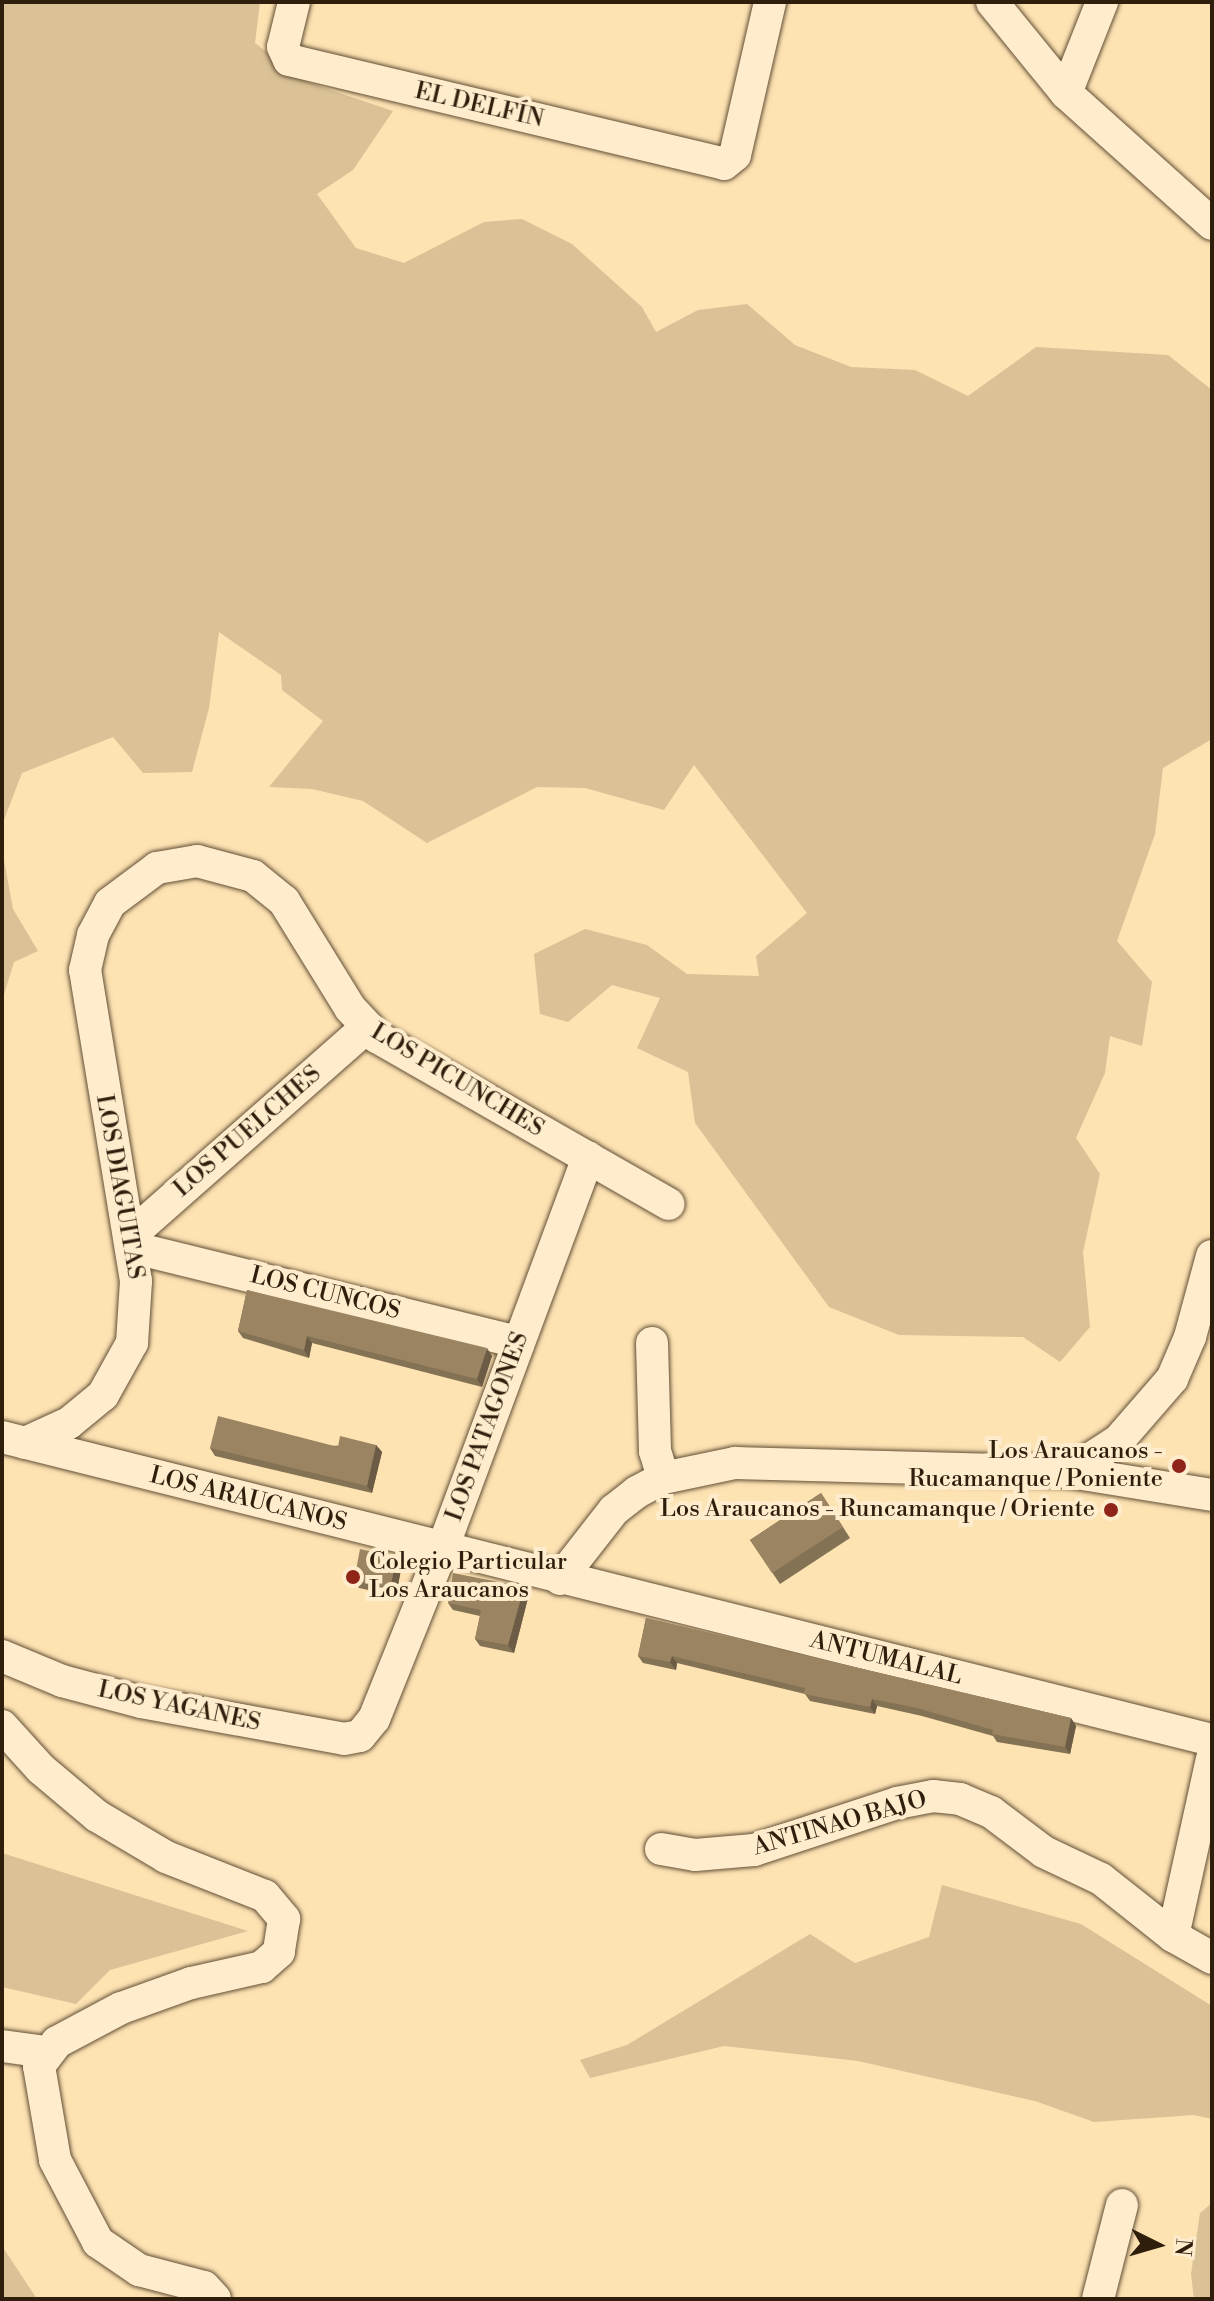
<!DOCTYPE html>
<html>
<head>
<meta charset="utf-8">
<style>
  body { margin:0 }
  #map { position:relative; width:1214px; height:2301px; overflow:hidden; background:#fde2b2; font-family:"Libre Bodoni",serif }
  div>[style] { position:absolute }
  .green>* { inset:0; background:#dac196 }
  .roads { filter:drop-shadow(0 0 2px #624f36) drop-shadow(0 0 2px #624f36) }
  .minor>* { height:32px; margin:-16px; padding:0 16px; transform-origin:16px; border-radius:16px; background:#feeccd }
  .wall>* { inset:0; background:#847254 }
  .shaded-wall>* { inset:0; background:#6c5c45 }
  .building>* { inset:0; background:#9a8462 }
  .dots>* { width:22px; height:22px; translate:-50% -50%; box-sizing:border-box; border:4px solid #feeccd; border-radius:50% }
  span { translate:-50% -50%; white-space:nowrap; text-align:center; line-height:1.15; -webkit-text-stroke:8px #feeccd; paint-order:stroke }
  .street-label { font-size:24px; color:#2f1e0c }
  .poi-label { font-size:24px; color:#2f1e0c }
  .right { translate:-100% -50%; text-align:right }
  .left { translate:0 -50%; text-align:left }
  .frame { position:absolute; inset:0; border:4px solid #2f1e0c; pointer-events:none }
  .north { position:absolute; left:1118px; top:2205px; width:80px; height:80px; -webkit-text-stroke:6px #feeccd; paint-order:stroke; rotate:95deg; font-size:22px; font-weight:700; line-height:32px; text-align:center; color:#2f1e0c }
  .north::after { content:''; display:block; margin:auto; width:28px; height:36px; background:#2f1e0c; clip-path:polygon(50% 0,100% 100%,50% 72%,0 100%) }
</style>
</head>
<body>
<div id="map">
  <div class="green">
    <div style="clip-path:polygon(2px 2px,260px 2px,255px 43px,304px 81px,393px 111px,353px 170px,317px 194px,356px 248px,404px 263px,484px 222px,522px 219px,572px 244px,642px 307px,656px 332px,698px 310px,747px 304px,795px 345px,851px 367px,915px 370px,968px 396px,1036px 347px,1168px 355px,1212px 390px,1212px 739px,1163px 768px,1155px 834px,1117px 941px,1152px 982px,1142px 1046px,1110px 1036px,1105px 1073px,1076px 1138px,1100px 1174px,1083px 1252px,1090px 1327px,1060px 1362px,1023px 1337px,899px 1335px,829px 1307px,695px 1123px,688px 1072px,637px 1048px,660px 998px,612px 985px,568px 1022px,540px 1014px,534px 954px,585px 929px,647px 945px,687px 974px,759px 976px,756px 956px,807px 913px,694px 765px,664px 810px,585px 788px,537px 787px,427px 843px,363px 801px,312px 789px,269px 787px,323px 721px,282px 690px,281px 675px,219px 632px,209px 708px,192px 772px,143px 773px,113px 737px,22px 773px,2px 825px)"></div>
    <div style="clip-path:polygon(2px 849px,13px 909px,38px 951px,14px 962px,2px 1001px)"></div>
    <div style="clip-path:polygon(2px 1853px,248px 1931px,110px 1970px,76px 2004px,2px 1987px)"></div>
    <div style="clip-path:polygon(942px 1885px,1081px 1924px,1212px 2006px,1212px 2119px,1194px 2115px,1094px 2122px,1035px 2101px,858px 2061px,724px 2046px,590px 2078px,580px 2060px,627px 2045px,810px 1934px,855px 1963px,929px 1937px)"></div>
    <div style="clip-path:polygon(1212px 2203px,1212px 2299px,1194px 2299px,1191px 2274px,1200px 2213px)"></div>
    <div style="clip-path:polygon(2px 2246px,37px 2299px,2px 2299px)"></div>
  </div>
  <div class="roads">
    <div class="minor">
      <div style="left:294px;top:2px;width:46px;rotate:103.7deg"></div>
      <div style="left:283px;top:47px;width:14px;rotate:65deg"></div>
      <div style="left:289px;top:60px;width:447px;rotate:13.4deg"></div>
      <div style="left:724px;top:164px;width:14px;rotate:-39deg"></div>
      <div style="left:735px;top:155px;width:157px;rotate:-77.1deg"></div>
      <div style="left:992px;top:2px;width:117px;rotate:50.9deg"></div>
      <div style="left:1066px;top:93px;width:196px;rotate:41.9deg"></div>
      <div style="left:1066px;top:93px;width:98px;rotate:-68.4deg"></div>
      <div style="left:130px;top:1236px;width:315px;rotate:-41.4deg"></div>
      <div style="left:131px;top:1247px;width:399px;rotate:13.8deg"></div>
      <div style="left:652px;top:1343px;width:108px;rotate:88.4deg"></div>
      <div style="left:655px;top:1451px;width:28px;rotate:73deg"></div>
      <div style="left:2px;top:1437px;width:1247px;rotate:14.06deg"></div>
      <div style="left:25px;top:1443px;width:48px;rotate:-24.4deg"></div>
      <div style="left:69px;top:1423px;width:44px;rotate:-39.5deg"></div>
      <div style="left:103px;top:1395px;width:60px;rotate:-60.9deg"></div>
      <div style="left:132px;top:1343px;width:62px;rotate:-86.3deg"></div>
      <div style="left:136px;top:1281px;width:315px;rotate:-99.3deg"></div>
      <div style="left:85px;top:970px;width:36px;rotate:-77deg"></div>
      <div style="left:93px;top:935px;width:36px;rotate:-62deg"></div>
      <div style="left:110px;top:903px;width:59px;rotate:-36.7deg"></div>
      <div style="left:157px;top:868px;width:41px;rotate:-9.9deg"></div>
      <div style="left:197px;top:861px;width:58px;rotate:15deg"></div>
      <div style="left:253px;top:876px;width:40px;rotate:39deg"></div>
      <div style="left:284px;top:901px;width:126px;rotate:58.3deg"></div>
      <div style="left:350px;top:1008px;width:40px;rotate:47deg"></div>
      <div style="left:377px;top:1037px;width:336px;rotate:29.8deg"></div>
      <div style="left:1070px;top:1472px;width:59px;rotate:-33.1deg"></div>
      <div style="left:1119px;top:1440px;width:81px;rotate:-49deg"></div>
      <div style="left:1172px;top:1379px;width:46px;rotate:-66.8deg"></div>
      <div style="left:1190px;top:1337px;width:84px;rotate:-74.8deg"></div>
      <div style="left:560px;top:1579px;width:88px;rotate:-52deg"></div>
      <div style="left:614px;top:1510px;width:29px;rotate:-38deg"></div>
      <div style="left:637px;top:1492px;width:30px;rotate:-28deg"></div>
      <div style="left:663px;top:1478px;width:74px;rotate:-11.8deg"></div>
      <div style="left:735px;top:1463px;width:335px;rotate:1.5deg"></div>
      <div style="left:1070px;top:1472px;width:144px;rotate:9.2deg"></div>
      <div style="left:2px;top:1656px;width:65px;rotate:22.6deg"></div>
      <div style="left:62px;top:1681px;width:82px;rotate:14.9deg"></div>
      <div style="left:141px;top:1702px;width:206px;rotate:10.3deg"></div>
      <div style="left:344px;top:1739px;width:16px;rotate:-11deg"></div>
      <div style="left:360px;top:1736px;width:22px;rotate:-51deg"></div>
      <div style="left:374px;top:1719px;width:182px;rotate:-68.1deg"></div>
      <div style="left:442px;top:1550px;width:419px;rotate:-69.6deg"></div>
      <div style="left:2px;top:1726px;width:58px;rotate:47.8deg"></div>
      <div style="left:41px;top:1769px;width:73px;rotate:40deg"></div>
      <div style="left:97px;top:1816px;width:80px;rotate:30.7deg"></div>
      <div style="left:166px;top:1857px;width:106px;rotate:21.5deg"></div>
      <div style="left:265px;top:1896px;width:30px;rotate:50deg"></div>
      <div style="left:284px;top:1919px;width:33px;rotate:99deg"></div>
      <div style="left:279px;top:1952px;width:23px;rotate:139deg"></div>
      <div style="left:262px;top:1967px;width:73px;rotate:167.3deg"></div>
      <div style="left:191px;top:1983px;width:74px;rotate:160.3deg"></div>
      <div style="left:121px;top:2008px;width:72px;rotate:152deg"></div>
      <div style="left:57px;top:2042px;width:30px;rotate:127deg"></div>
      <div style="left:39px;top:2066px;width:95px;rotate:80.3deg"></div>
      <div style="left:55px;top:2160px;width:93px;rotate:62.3deg"></div>
      <div style="left:98px;top:2242px;width:50px;rotate:34.3deg"></div>
      <div style="left:139px;top:2270px;width:67px;rotate:14.7deg"></div>
      <div style="left:204px;top:2287px;width:16px;rotate:47deg"></div>
      <div style="left:661px;top:1849px;width:35px;rotate:10deg"></div>
      <div style="left:695px;top:1855px;width:59px;rotate:-4.8deg"></div>
      <div style="left:754px;top:1850px;width:151px;rotate:-18.2deg"></div>
      <div style="left:897px;top:1803px;width:37px;rotate:-11deg"></div>
      <div style="left:933px;top:1796px;width:27px;rotate:6deg"></div>
      <div style="left:960px;top:1799px;width:34px;rotate:23deg"></div>
      <div style="left:991px;top:1812px;width:66px;rotate:37deg"></div>
      <div style="left:1044px;top:1852px;width:63px;rotate:25.3deg"></div>
      <div style="left:1101px;top:1879px;width:92px;rotate:38.4deg"></div>
      <div style="left:1173px;top:1936px;width:45px;rotate:29.4deg"></div>
      <div style="left:1173px;top:1936px;width:181px;rotate:-77.6deg"></div>
      <div style="left:2px;top:2046px;width:43px;rotate:7.9deg"></div>
      <div style="left:1098px;top:2299px;width:97px;rotate:-75.7deg"></div>
    </div>
  </div>
  <div class="wall">
    <div style="clip-path:polygon(247px 1290px,492px 1356px,482px 1387px,312px 1343px,309px 1358px,243px 1338px,238px 1331px)"></div>
    <div style="clip-path:polygon(376px 1445px,382px 1452px,372px 1493px,215px 1456px,210px 1448px)"></div>
    <div style="clip-path:polygon(821px 1493px,850px 1538px,780px 1584px,750px 1540px)"></div>
    <div style="clip-path:polygon(397px 1557px,402px 1564px,396px 1596px,359px 1588px,354px 1581px)"></div>
    <div style="clip-path:polygon(524px 1587px,529px 1594px,514px 1653px,480px 1646px,475px 1639px,480px 1616px,453px 1610px,448px 1603px)"></div>
    <div style="clip-path:polygon(646px 1618px,1071px 1718px,1076px 1726px,1070px 1754px,997px 1742px,993px 1736px,922px 1716px,877px 1706px,875px 1714px,810px 1701px,805px 1694px,677px 1663px,676px 1670px,643px 1663px,638px 1656px)"></div>
  </div>
  <div class="shaded-wall">
    <div style="clip-path:polygon(307px 1336px,312px 1343px,309px 1358px,304px 1350px)"></div>
    <div style="clip-path:polygon(487px 1348px,492px 1356px,482px 1387px,477px 1379px)"></div>
    <div style="clip-path:polygon(376px 1445px,382px 1452px,372px 1493px,367px 1486px)"></div>
    <div style="clip-path:polygon(397px 1557px,402px 1564px,396px 1596px,390px 1588px)"></div>
    <div style="clip-path:polygon(524px 1587px,529px 1594px,514px 1653px,508px 1645px)"></div>
    <div style="clip-path:polygon(672px 1656px,677px 1663px,676px 1670px,670px 1662px)"></div>
    <div style="clip-path:polygon(872px 1699px,877px 1706px,875px 1714px,870px 1707px)"></div>
    <div style="clip-path:polygon(1071px 1718px,1076px 1726px,1070px 1754px,1065px 1747px)"></div>
  </div>
  <div class="building">
    <div style="clip-path:polygon(247px 1290px,487px 1348px,477px 1379px,307px 1336px,304px 1350px,238px 1331px)"></div>
    <div style="clip-path:polygon(218px 1416px,338px 1447px,340px 1436px,376px 1445px,367px 1486px,210px 1448px)"></div>
    <div style="clip-path:polygon(821px 1493px,843px 1527px,772px 1573px,750px 1540px)"></div>
    <div style="clip-path:polygon(360px 1549px,397px 1557px,390px 1588px,354px 1581px)"></div>
    <div style="clip-path:polygon(453px 1573px,524px 1587px,508px 1645px,475px 1639px,481px 1610px,448px 1603px)"></div>
    <div style="clip-path:polygon(646px 1618px,1071px 1718px,1065px 1747px,992px 1734px,993px 1730px,917px 1708px,872px 1699px,870px 1707px,804px 1694px,805px 1688px,672px 1656px,670px 1662px,638px 1656px)"></div>
  </div>
  <div class="dots">
    <div style="left:1179px;top:1466px;background:#8f2418"></div>
    <div style="left:1111px;top:1510px;background:#8f2418"></div>
    <div style="left:353px;top:1577px;background:#8f2418"></div>
  </div>
  <div class="street-label">
    <span style="left:479px;top:106px;rotate:13deg">EL DELFÍN</span>
    <span style="left:457px;top:1081px;rotate:31deg">LOS PICUNCHES</span>
    <span style="left:248px;top:1132px;rotate:-41deg">LOS PUELCHES</span>
    <span style="left:119px;top:1187px;rotate:80deg">LOS DIAGUITAS</span>
    <span style="left:325px;top:1294px;rotate:14deg">LOS CUNCOS</span>
    <span style="left:488px;top:1427px;rotate:-70deg">LOS PATAGONES</span>
    <span style="left:248px;top:1500px;rotate:14deg">LOS ARAUCANOS</span>
    <span style="left:886px;top:1659px;rotate:14deg">ANTUMALAL</span>
    <span style="left:179px;top:1707px;rotate:12deg">LOS YAGANES</span>
    <span style="left:840px;top:1824px;rotate:-16deg">ANTINAO BAJO</span>
  </div>
  <div class="poi-label">
    <span class="right" style="left:1163px;top:1466px">Los Araucanos -<br>Rucamanque / Poniente</span>
    <span class="right" style="left:1095px;top:1510px">Los Araucanos - Runcamanque / Oriente</span>
    <span class="left" style="left:369px;top:1577px">Colegio Particular<br>Los Araucanos</span>
  </div>
  <div class="frame"></div>
  <div class="north">N</div>
</div>
</body>
</html>
